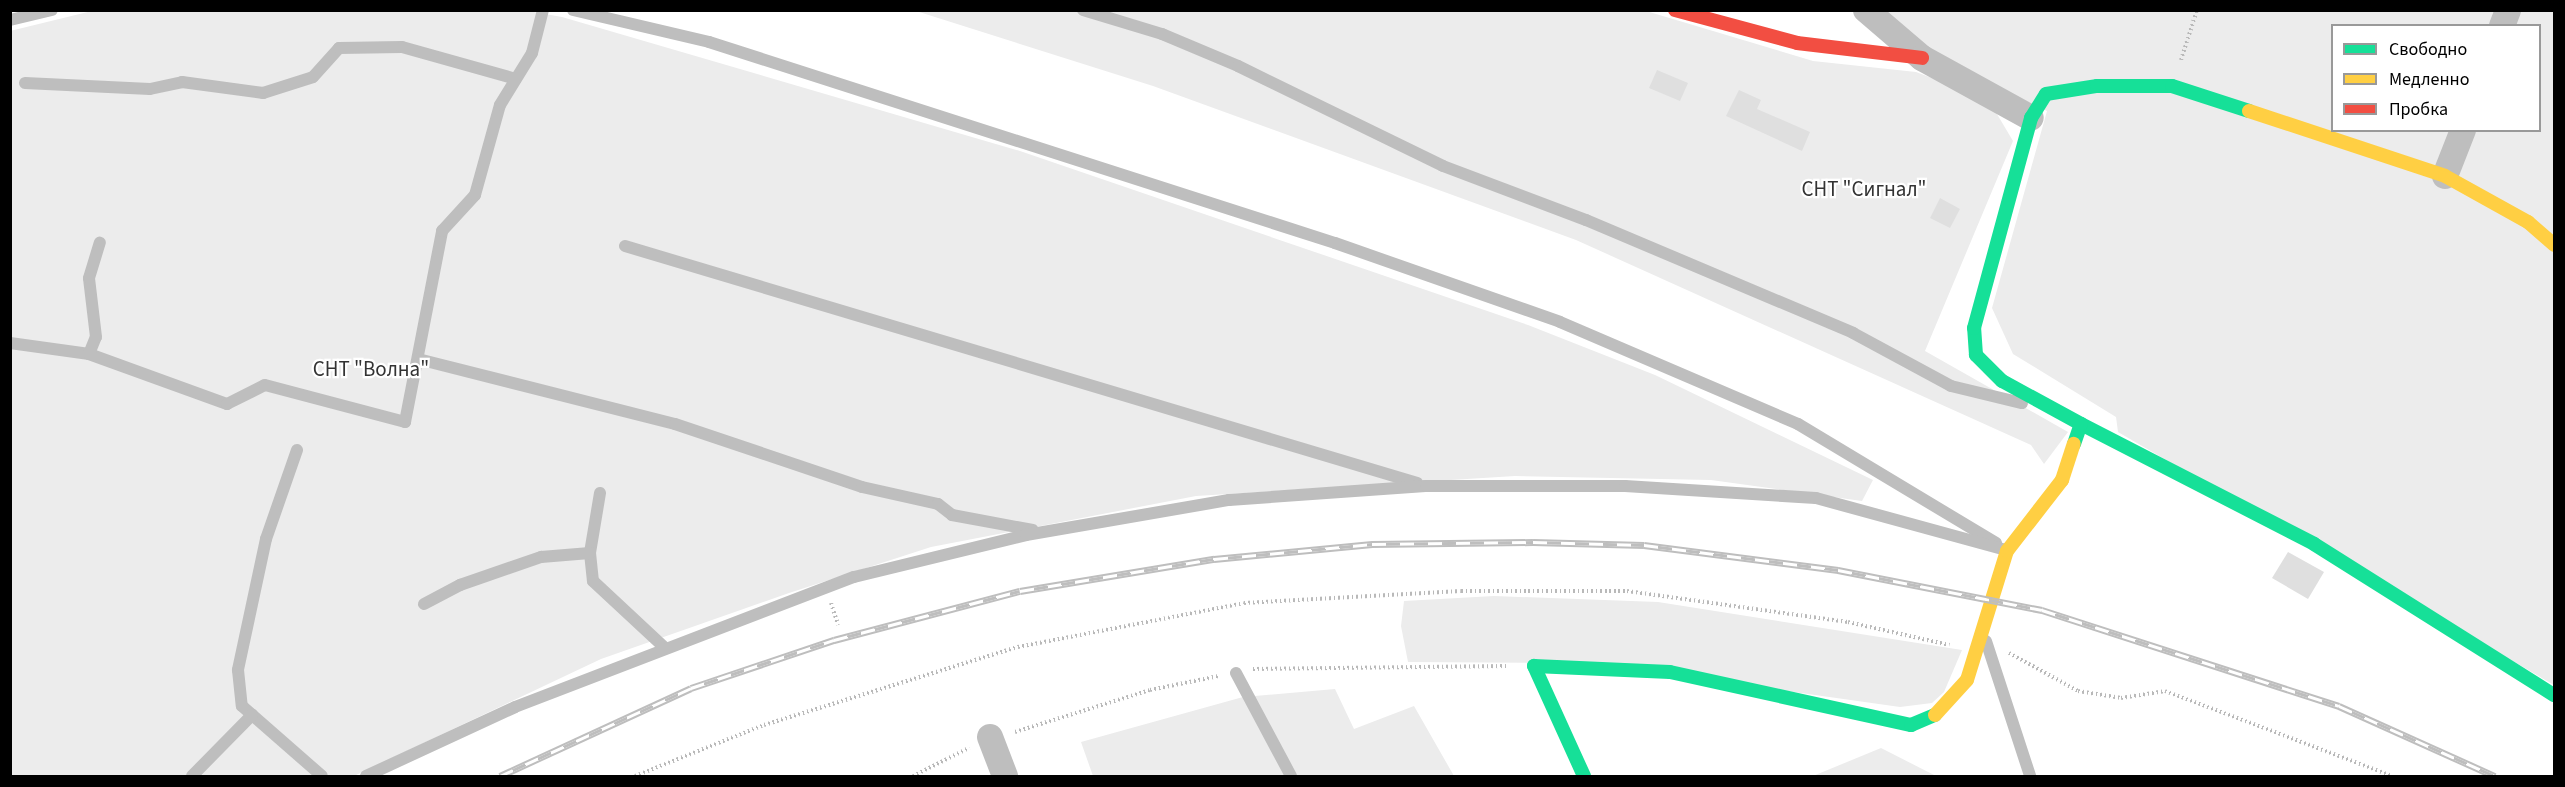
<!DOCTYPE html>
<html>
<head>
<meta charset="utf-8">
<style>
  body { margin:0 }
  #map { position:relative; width:2565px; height:787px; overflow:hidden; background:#fff; font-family:"Source Sans 3",sans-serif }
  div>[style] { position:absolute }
  .green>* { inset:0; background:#ececec }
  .building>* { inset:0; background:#dfdfdf }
  .path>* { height:4px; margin-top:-2px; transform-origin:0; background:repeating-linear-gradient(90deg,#b9b9b9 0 1.5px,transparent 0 4.5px) }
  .lane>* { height:12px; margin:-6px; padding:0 6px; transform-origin:6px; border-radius:6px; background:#bebebe }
  .street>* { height:26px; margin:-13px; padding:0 13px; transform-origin:13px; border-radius:13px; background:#bebebe }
  .fast>* { height:14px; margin:-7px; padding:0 7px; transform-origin:7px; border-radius:7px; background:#16e098 }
  .slow>* { height:14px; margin:-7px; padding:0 7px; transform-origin:7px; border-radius:7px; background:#ffcf43 }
  .jam>* { height:14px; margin:-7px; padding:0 7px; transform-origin:7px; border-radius:7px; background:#f24e42 }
  .rail>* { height:7px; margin-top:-3.5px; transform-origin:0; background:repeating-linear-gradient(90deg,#fff 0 14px,#bebebe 0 28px); box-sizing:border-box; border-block:2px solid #bebebe }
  span { translate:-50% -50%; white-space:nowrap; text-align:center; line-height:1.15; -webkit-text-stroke:4.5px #fff; paint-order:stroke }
  .park-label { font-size:21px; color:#333 }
  .frame { position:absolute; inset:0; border:12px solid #000; pointer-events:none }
  .legend { position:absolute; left:2331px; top:24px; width:210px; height:108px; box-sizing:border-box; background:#fff; border:2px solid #999; margin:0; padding:8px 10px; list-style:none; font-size:18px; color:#000 }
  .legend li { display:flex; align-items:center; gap:12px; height:30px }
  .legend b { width:30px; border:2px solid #999 }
</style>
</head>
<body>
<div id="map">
  <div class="green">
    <div style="clip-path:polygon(96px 10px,523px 10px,562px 17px,1020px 151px,1528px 325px,1655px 375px,1873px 480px,1862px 501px,1711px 480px,1515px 476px,1196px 496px,931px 547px,789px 593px,601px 659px,354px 776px,11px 776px,10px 31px)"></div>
    <div style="clip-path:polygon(916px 11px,1646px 11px,1813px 61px,1916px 72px,1940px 81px,1994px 109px,2013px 141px,1925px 351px,2068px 432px,2044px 464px,2031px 445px,1576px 240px,1153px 86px)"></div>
    <div style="clip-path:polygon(evenodd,1873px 11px,2554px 11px,2554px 685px,2118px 432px,2116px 417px,2013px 354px,1992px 308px,2047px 111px,1934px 56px,1873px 11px,2332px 26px,2540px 26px,2540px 130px,2332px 130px,2332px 26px)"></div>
    <div style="clip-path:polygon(1494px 596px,1658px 602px,1962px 650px,1944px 692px,1932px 703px,1900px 707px,1587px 663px,1408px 662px,1401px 626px,1404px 601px)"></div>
    <div style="clip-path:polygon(1335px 689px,1354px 729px,1414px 706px,1454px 776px,1093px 776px,1081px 742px,1243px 697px)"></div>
    <div style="clip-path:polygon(1881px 748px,1936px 776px,1813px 776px)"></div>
  </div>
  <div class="building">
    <div style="clip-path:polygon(1657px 70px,1688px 83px,1680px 101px,1649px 88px)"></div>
    <div style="clip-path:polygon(1739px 90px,1761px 100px,1757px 109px,1810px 132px,1802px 151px,1726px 116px)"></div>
    <div style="clip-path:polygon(1940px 198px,1960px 209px,1950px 228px,1930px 218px)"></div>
    <div style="clip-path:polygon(2288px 552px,2324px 572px,2308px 599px,2272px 578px)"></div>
  </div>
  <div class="path">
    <div style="left:2181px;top:60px;width:52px;rotate:-72.3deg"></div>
    <div style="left:831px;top:603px;width:23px;rotate:72deg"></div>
    <div style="left:2009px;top:653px;width:79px;rotate:28.8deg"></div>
    <div style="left:2078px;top:691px;width:44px;rotate:9.2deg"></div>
    <div style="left:2121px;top:698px;width:45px;rotate:-9deg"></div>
    <div style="left:2165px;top:691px;width:242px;rotate:20.5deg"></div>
    <div style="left:1253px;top:669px;width:253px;rotate:-0.7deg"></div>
    <div style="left:1015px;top:732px;width:141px;rotate:-17.3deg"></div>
    <div style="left:1150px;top:690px;width:70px;rotate:-11.5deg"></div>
    <div style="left:635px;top:776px;width:139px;rotate:-21.6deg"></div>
    <div style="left:764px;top:725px;width:266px;rotate:-17.1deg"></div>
    <div style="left:1018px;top:647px;width:230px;rotate:-11deg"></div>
    <div style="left:1244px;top:603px;width:217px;rotate:-3.2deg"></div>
    <div style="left:1461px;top:591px;width:166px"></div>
    <div style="left:1627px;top:591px;width:223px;rotate:8deg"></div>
    <div style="left:1848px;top:622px;width:104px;rotate:12.8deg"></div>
    <div style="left:913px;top:776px;width:63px;rotate:-26.6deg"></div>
  </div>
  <div class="lane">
    <div style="left:573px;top:10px;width:140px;rotate:13.2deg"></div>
    <div style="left:709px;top:42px;width:657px;rotate:17.8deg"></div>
    <div style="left:1335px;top:243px;width:238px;rotate:19.3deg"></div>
    <div style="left:1560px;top:322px;width:259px;rotate:23.2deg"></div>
    <div style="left:1798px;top:424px;width:231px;rotate:31deg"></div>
    <div style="left:1083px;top:10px;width:83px;rotate:16.9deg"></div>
    <div style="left:1162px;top:34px;width:82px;rotate:22.8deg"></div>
    <div style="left:1238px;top:66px;width:228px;rotate:26deg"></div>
    <div style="left:1443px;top:166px;width:153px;rotate:20.7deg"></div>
    <div style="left:1586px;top:220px;width:290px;rotate:22.9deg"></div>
    <div style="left:1853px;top:333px;width:111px;rotate:28.4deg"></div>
    <div style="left:1951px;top:386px;width:73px;rotate:13.5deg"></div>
    <div style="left:10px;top:20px;width:43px;rotate:-13.4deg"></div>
    <div style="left:25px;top:83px;width:125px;rotate:2.7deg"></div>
    <div style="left:150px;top:89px;width:33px;rotate:-12deg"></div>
    <div style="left:182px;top:82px;width:82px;rotate:7.7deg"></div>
    <div style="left:263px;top:93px;width:52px;rotate:-17.7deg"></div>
    <div style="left:313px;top:77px;width:39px;rotate:-48deg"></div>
    <div style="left:339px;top:48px;width:63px;rotate:-0.9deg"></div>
    <div style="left:402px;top:47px;width:118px;rotate:15.7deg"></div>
    <div style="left:625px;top:246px;width:827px;rotate:16.66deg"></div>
    <div style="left:10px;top:343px;width:80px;rotate:7.9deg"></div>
    <div style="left:89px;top:354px;width:147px;rotate:19.9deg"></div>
    <div style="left:227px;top:404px;width:42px;rotate:-26.6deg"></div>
    <div style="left:265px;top:385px;width:145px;rotate:14.8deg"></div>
    <div style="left:405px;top:422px;width:195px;rotate:-79deg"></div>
    <div style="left:442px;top:231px;width:49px;rotate:-47.5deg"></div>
    <div style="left:475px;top:195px;width:93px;rotate:-74.5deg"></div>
    <div style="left:500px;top:105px;width:61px;rotate:-58.4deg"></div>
    <div style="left:532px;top:53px;width:44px;rotate:-75.7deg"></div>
    <div style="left:89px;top:354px;width:18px;rotate:-68deg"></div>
    <div style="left:96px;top:337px;width:59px;rotate:-96.8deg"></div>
    <div style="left:89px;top:278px;width:37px;rotate:-73deg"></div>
    <div style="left:418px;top:359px;width:265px;rotate:14.2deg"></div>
    <div style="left:675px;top:424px;width:197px;rotate:18.6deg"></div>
    <div style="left:862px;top:487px;width:78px;rotate:12.6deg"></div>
    <div style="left:938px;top:504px;width:18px;rotate:38deg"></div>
    <div style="left:952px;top:515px;width:82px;rotate:10.5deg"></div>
    <div style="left:297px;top:450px;width:94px;rotate:109.2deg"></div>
    <div style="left:266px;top:539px;width:134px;rotate:102.1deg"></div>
    <div style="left:238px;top:670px;width:36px;rotate:84deg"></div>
    <div style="left:242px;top:706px;width:106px;rotate:41.2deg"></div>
    <div style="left:600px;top:493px;width:61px;rotate:99.5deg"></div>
    <div style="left:590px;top:553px;width:28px;rotate:84deg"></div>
    <div style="left:593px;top:581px;width:97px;rotate:42.9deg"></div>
    <div style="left:424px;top:604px;width:41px;rotate:-27.8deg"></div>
    <div style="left:460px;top:585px;width:86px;rotate:-19.1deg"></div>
    <div style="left:541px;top:557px;width:49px;rotate:-4.7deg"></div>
    <div style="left:1986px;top:641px;width:142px;rotate:71.9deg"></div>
    <div style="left:1236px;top:673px;width:117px;rotate:61.9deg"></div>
    <div style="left:192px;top:776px;width:86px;rotate:-45.5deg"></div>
    <div style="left:366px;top:776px;width:164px;rotate:-24.8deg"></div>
    <div style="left:515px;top:707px;width:363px;rotate:-21deg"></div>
    <div style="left:854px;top:577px;width:177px;rotate:-13.7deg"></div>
    <div style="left:1026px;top:535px;width:206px;rotate:-9.8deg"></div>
    <div style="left:1229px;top:500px;width:197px;rotate:-4.1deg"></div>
    <div style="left:1426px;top:486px;width:199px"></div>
    <div style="left:1625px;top:486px;width:191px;rotate:3.6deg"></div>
    <div style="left:1816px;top:498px;width:197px;rotate:15.3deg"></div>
  </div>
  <div class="street">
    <div style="left:1866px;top:10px;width:74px;rotate:40.6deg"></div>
    <div style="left:1922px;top:58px;width:124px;rotate:28.8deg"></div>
    <div style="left:2502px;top:26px;width:17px;rotate:-69deg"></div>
    <div style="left:2445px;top:176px;width:49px;rotate:-68.6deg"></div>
    <div style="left:990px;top:737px;width:42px;rotate:69deg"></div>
  </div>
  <div class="fast">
    <div style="left:2081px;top:424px;width:262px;rotate:27.2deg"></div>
    <div style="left:2314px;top:544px;width:284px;rotate:32.2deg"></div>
    <div style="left:2074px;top:444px;width:21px;rotate:-71deg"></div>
    <div style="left:2081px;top:424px;width:90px;rotate:-151.4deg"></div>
    <div style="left:2002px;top:381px;width:37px;rotate:-135deg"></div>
    <div style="left:1976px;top:355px;width:27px;rotate:-94deg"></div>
    <div style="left:1974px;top:328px;width:218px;rotate:-74.8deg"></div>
    <div style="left:2031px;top:118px;width:28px;rotate:-58deg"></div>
    <div style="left:2046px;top:94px;width:52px;rotate:-8.9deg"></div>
    <div style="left:2097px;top:86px;width:75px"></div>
    <div style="left:2172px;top:86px;width:81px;rotate:18deg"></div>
    <div style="left:1584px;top:776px;width:121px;rotate:-114.4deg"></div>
    <div style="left:1534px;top:666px;width:136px;rotate:2.5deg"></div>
    <div style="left:1670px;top:672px;width:247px;rotate:12.4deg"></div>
    <div style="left:1911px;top:725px;width:26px;rotate:-23deg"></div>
  </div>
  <div class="slow">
    <div style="left:2249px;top:111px;width:206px;rotate:18.3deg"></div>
    <div style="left:2445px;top:176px;width:95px;rotate:29deg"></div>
    <div style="left:2528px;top:222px;width:35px;rotate:41deg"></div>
    <div style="left:1935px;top:715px;width:47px;rotate:-47.6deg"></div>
    <div style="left:1967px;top:680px;width:135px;rotate:-72.8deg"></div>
    <div style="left:2007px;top:551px;width:90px;rotate:-52.2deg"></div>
    <div style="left:2062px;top:480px;width:38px;rotate:-72deg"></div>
  </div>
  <div class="jam">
    <div style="left:1675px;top:10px;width:126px;rotate:15.1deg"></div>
    <div style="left:1797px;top:43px;width:126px;rotate:6.8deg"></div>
  </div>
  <div class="rail">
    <div style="left:500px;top:776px;width:210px;rotate:-24.7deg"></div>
    <div style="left:691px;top:688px;width:151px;rotate:-18.6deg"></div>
    <div style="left:834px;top:640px;width:192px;rotate:-14.8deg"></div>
    <div style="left:1020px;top:591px;width:197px;rotate:-9.4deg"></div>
    <div style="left:1214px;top:559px;width:159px;rotate:-5.4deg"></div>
    <div style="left:1372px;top:544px;width:161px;rotate:-0.7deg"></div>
    <div style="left:1533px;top:542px;width:111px;rotate:1.5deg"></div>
    <div style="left:1644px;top:545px;width:196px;rotate:7.3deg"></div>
    <div style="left:1838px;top:570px;width:208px;rotate:11.1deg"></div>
    <div style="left:2042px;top:610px;width:312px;rotate:17.9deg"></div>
    <div style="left:2339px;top:706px;width:171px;rotate:24.2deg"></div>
  </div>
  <div class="park-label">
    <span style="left:1864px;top:189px">СНТ "Сигнал"</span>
    <span style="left:371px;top:369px">СНТ "Волна"</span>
  </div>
  <div class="frame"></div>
  <ul class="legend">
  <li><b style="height:8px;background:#16e098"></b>Свободно</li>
  <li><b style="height:8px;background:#ffcf43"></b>Медленно</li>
  <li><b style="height:8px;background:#f24e42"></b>Пробка</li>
  </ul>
</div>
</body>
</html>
